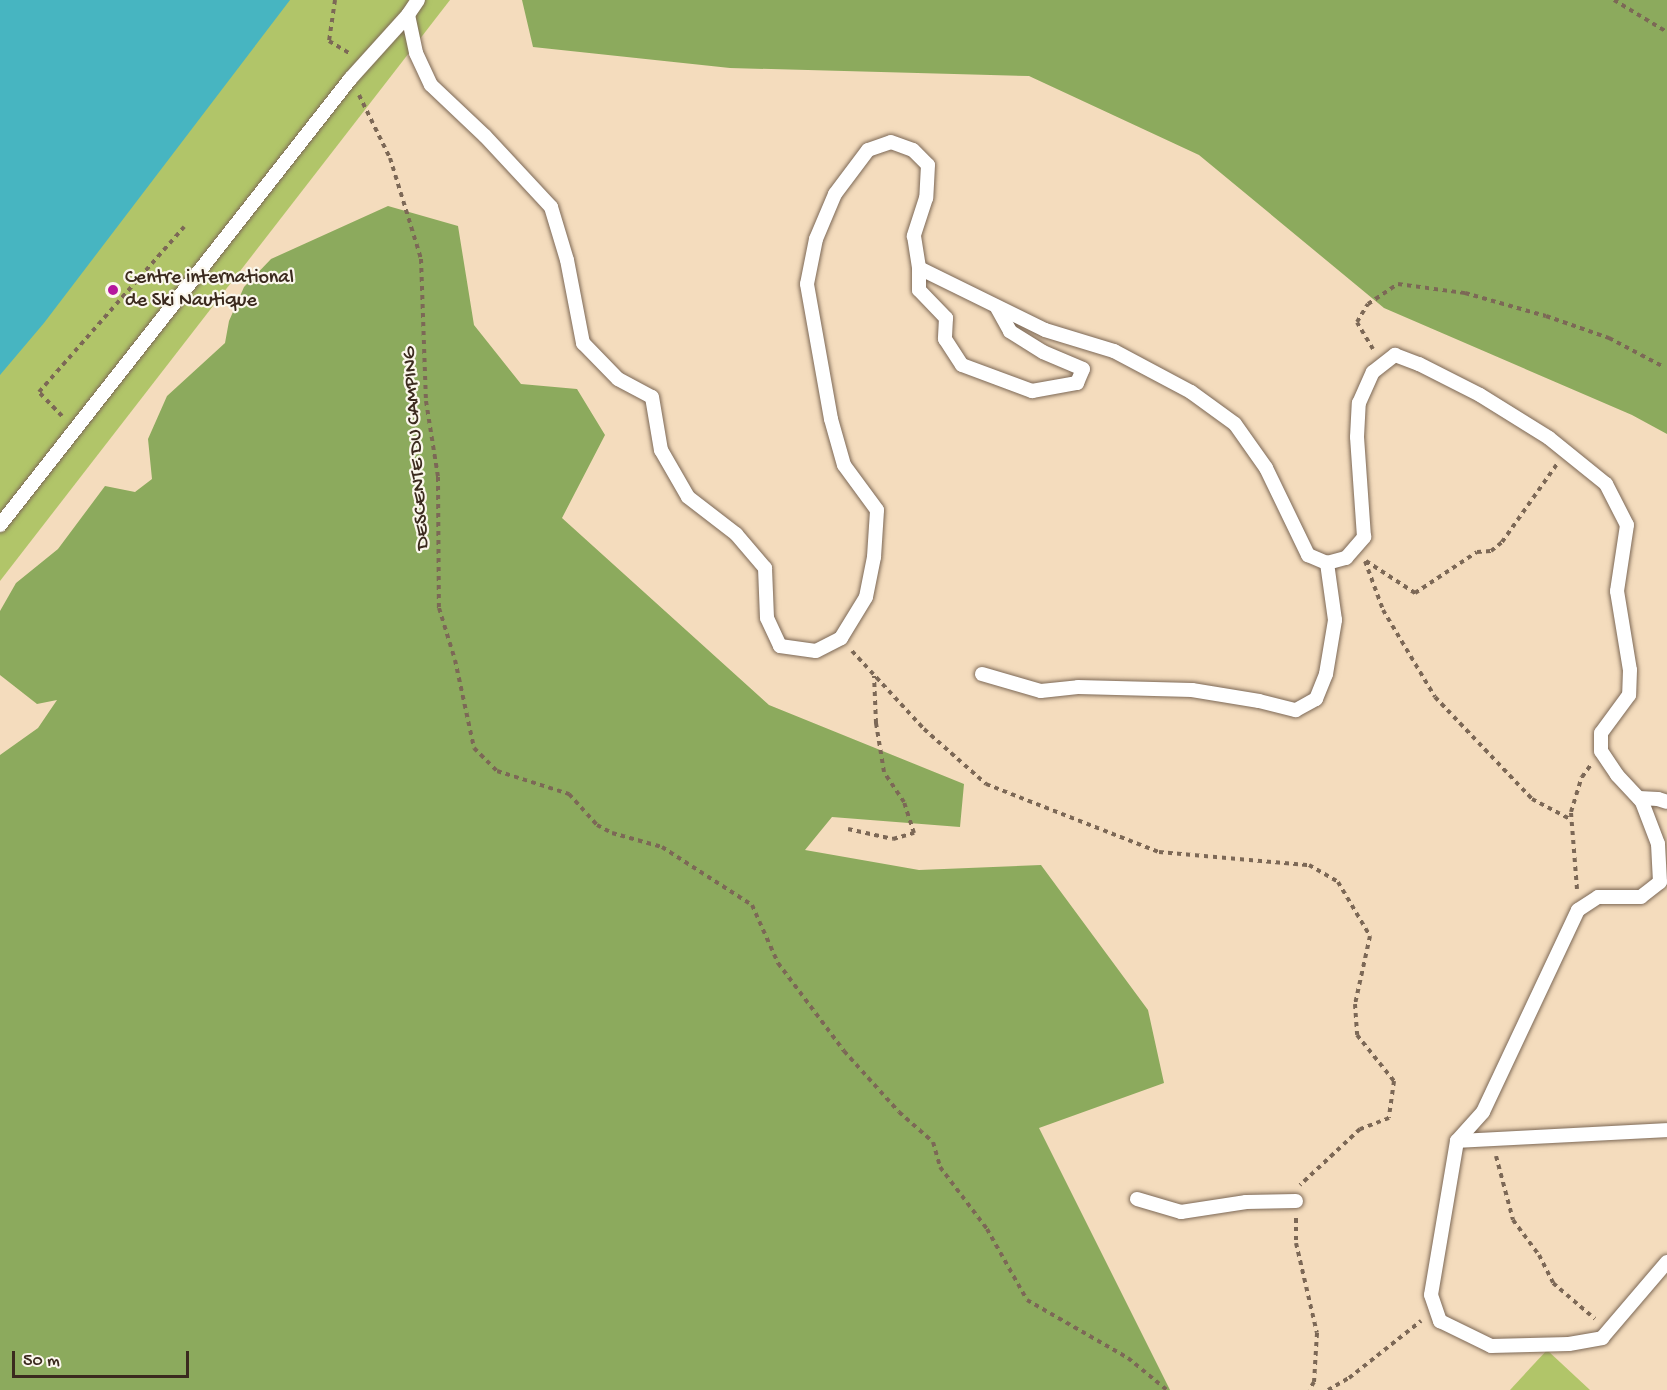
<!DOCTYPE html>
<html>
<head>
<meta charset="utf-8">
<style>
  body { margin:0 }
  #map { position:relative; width:1667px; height:1390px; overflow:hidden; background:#f4dcbd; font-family:"Gochi Hand",sans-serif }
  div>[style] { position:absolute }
  .green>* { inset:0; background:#b1c569 }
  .forest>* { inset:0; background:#8caa5d }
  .water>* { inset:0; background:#47b5c1 }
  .path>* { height:4px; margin-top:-2px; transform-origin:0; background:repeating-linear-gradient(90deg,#7c6856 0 4.5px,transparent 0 9px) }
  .roads { filter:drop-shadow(0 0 2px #7c6856) drop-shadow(0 0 2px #7c6856) }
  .lane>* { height:14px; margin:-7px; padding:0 7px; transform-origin:7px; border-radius:7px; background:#fff }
  .dots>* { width:16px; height:16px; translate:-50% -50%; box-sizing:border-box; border:3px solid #fbf7ec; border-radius:50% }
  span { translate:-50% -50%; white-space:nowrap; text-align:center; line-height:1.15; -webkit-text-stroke:4.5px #fbf7ec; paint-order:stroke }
  .poi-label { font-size:20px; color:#3b2a1e }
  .left { translate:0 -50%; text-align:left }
  .street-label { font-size:20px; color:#3b2a1e }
  .scale { position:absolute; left:12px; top:1351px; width:177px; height:27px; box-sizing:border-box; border:3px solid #3b2a1e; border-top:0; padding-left:8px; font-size:18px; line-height:21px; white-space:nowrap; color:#3b2a1e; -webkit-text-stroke:4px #fbf7ec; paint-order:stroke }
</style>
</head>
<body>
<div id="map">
  <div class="green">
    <div style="clip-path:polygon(0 0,450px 0,0 581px)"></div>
    <div style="clip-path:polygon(1547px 1350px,1590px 1390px,1510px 1390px)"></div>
  </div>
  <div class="forest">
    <div style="clip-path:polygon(522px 0,1667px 0,1667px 434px,1632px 415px,1384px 308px,1199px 155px,1029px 76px,730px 68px,533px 47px)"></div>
    <div style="clip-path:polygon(388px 206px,458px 226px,474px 325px,521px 384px,577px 389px,605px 435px,562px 518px,769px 705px,964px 784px,960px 827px,832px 817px,805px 850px,919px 870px,1041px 865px,1148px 1010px,1164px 1083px,1039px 1128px,1170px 1390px,0 1390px,0 755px,38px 728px,57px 700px,37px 704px,0 675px,0 611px,16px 583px,58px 549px,105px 486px,135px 492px,152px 479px,148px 439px,167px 396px,225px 343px,229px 321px,244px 287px,271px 259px)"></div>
  </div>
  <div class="water">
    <div style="clip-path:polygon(0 0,290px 0,44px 323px,0 375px)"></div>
  </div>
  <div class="path">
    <div style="left:335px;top:0;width:41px;rotate:98.3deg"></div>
    <div style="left:329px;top:41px;width:26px;rotate:31deg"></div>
    <div style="left:1614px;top:0;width:62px;rotate:31.1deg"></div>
    <div style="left:359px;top:95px;width:70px;rotate:63.8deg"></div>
    <div style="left:390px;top:158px;width:106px;rotate:72.9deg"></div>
    <div style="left:421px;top:259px;width:142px;rotate:88deg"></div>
    <div style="left:426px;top:401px;width:77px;rotate:81deg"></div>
    <div style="left:438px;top:477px;width:131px;rotate:89.6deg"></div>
    <div style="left:439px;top:608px;width:54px;rotate:72.9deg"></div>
    <div style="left:455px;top:660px;width:90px;rotate:77.8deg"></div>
    <div style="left:474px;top:748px;width:33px;rotate:45deg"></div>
    <div style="left:497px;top:771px;width:76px;rotate:17.7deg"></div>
    <div style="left:569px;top:794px;width:42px;rotate:47.9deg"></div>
    <div style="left:597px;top:825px;width:17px;rotate:28deg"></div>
    <div style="left:612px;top:833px;width:52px;rotate:15.6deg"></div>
    <div style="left:662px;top:847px;width:107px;rotate:32.8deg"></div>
    <div style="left:752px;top:905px;width:64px;rotate:65.9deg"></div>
    <div style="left:778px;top:963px;width:110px;rotate:53.1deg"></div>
    <div style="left:844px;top:1051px;width:82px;rotate:48deg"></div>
    <div style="left:899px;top:1112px;width:45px;rotate:41.4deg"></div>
    <div style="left:933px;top:1142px;width:26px;rotate:74deg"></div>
    <div style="left:940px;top:1167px;width:78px;rotate:52.8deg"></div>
    <div style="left:987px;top:1229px;width:81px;rotate:60.6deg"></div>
    <div style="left:1027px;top:1300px;width:116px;rotate:29.9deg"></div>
    <div style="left:1128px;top:1358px;width:50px;rotate:39.4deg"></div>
    <div style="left:1373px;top:349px;width:31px;rotate:-121deg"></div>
    <div style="left:1357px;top:322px;width:21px;rotate:-59deg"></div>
    <div style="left:1368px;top:304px;width:36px;rotate:-34deg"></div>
    <div style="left:1398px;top:284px;width:68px;rotate:7.7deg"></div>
    <div style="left:1465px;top:293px;width:84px;rotate:15.9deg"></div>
    <div style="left:1546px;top:316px;width:67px;rotate:19.2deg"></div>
    <div style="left:1609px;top:338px;width:60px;rotate:27.8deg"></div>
    <div style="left:62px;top:416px;width:33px;rotate:-134deg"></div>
    <div style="left:39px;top:392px;width:220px;rotate:-48.7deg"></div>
    <div style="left:1365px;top:561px;width:52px;rotate:69.8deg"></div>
    <div style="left:1383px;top:610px;width:101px;rotate:59.1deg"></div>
    <div style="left:1435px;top:697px;width:141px;rotate:46.4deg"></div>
    <div style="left:1532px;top:799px;width:45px;rotate:27.7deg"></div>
    <div style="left:1366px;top:561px;width:59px;rotate:33.1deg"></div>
    <div style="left:1415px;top:593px;width:74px;rotate:-33.5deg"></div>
    <div style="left:1477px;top:552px;width:14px;rotate:-4deg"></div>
    <div style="left:1491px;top:551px;width:14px;rotate:-39deg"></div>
    <div style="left:1502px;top:542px;width:95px;rotate:-54.8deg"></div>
    <div style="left:852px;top:651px;width:106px;rotate:47.3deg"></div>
    <div style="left:924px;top:729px;width:83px;rotate:41.6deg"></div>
    <div style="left:986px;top:784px;width:186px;rotate:21.5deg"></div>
    <div style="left:1159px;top:852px;width:151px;rotate:5deg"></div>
    <div style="left:1309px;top:865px;width:34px;rotate:30deg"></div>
    <div style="left:1338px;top:882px;width:63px;rotate:59.3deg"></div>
    <div style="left:1370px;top:936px;width:70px;rotate:102.4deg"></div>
    <div style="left:1355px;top:1004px;width:31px;rotate:86deg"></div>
    <div style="left:1357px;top:1035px;width:59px;rotate:51.2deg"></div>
    <div style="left:1394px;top:1081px;width:37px;rotate:98deg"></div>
    <div style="left:1389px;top:1118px;width:31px;rotate:159deg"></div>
    <div style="left:1360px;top:1129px;width:82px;rotate:137deg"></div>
    <div style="left:848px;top:829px;width:46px;rotate:12.5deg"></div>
    <div style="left:893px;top:839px;width:22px;rotate:-16deg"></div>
    <div style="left:914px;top:833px;width:33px;rotate:-108deg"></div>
    <div style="left:904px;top:802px;width:36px;rotate:-124deg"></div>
    <div style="left:884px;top:772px;width:50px;rotate:-99.3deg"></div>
    <div style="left:876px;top:723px;width:47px;rotate:-92.4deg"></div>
    <div style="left:1577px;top:889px;width:77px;rotate:-94.5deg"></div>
    <div style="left:1571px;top:812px;width:37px;rotate:-73deg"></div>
    <div style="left:1582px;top:777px;width:14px;rotate:-54deg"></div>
    <div style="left:1496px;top:1156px;width:66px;rotate:75.1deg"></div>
    <div style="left:1513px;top:1220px;width:44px;rotate:53.4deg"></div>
    <div style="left:1539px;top:1255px;width:31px;rotate:63deg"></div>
    <div style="left:1553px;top:1283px;width:55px;rotate:40.6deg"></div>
    <div style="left:1296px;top:1218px;width:25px;rotate:90deg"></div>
    <div style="left:1296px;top:1243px;width:92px;rotate:76.9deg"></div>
    <div style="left:1317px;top:1333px;width:49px;rotate:93.5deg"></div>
    <div style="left:1314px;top:1382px;width:9px;rotate:122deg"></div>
    <div style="left:1328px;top:1390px;width:24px;rotate:-30deg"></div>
    <div style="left:1349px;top:1378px;width:92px;rotate:-38.4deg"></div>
  </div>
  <div class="roads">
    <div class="lane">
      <div style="left:418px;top:0;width:18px;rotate:124deg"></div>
      <div style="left:408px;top:15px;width:39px;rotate:78deg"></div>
      <div style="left:416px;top:53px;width:35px;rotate:65deg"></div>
      <div style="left:431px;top:85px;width:74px;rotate:43.4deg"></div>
      <div style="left:485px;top:136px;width:97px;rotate:47.1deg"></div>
      <div style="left:551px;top:207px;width:55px;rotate:73.2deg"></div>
      <div style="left:567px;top:260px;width:85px;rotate:79.1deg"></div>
      <div style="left:583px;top:343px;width:50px;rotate:45.8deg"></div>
      <div style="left:618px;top:379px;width:38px;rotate:28deg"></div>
      <div style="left:652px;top:397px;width:54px;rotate:80.4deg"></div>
      <div style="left:661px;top:450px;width:54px;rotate:60.1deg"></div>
      <div style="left:688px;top:497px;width:61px;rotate:37.6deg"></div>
      <div style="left:736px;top:534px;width:45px;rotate:49.5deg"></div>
      <div style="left:765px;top:568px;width:50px;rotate:87.7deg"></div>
      <div style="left:767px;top:618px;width:31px;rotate:65deg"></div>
      <div style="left:780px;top:646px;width:36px;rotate:8deg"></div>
      <div style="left:816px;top:651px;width:28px;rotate:-27deg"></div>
      <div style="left:841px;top:638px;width:48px;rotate:-58.6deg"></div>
      <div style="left:866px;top:597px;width:41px;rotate:-78.7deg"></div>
      <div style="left:874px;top:557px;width:47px;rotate:-86.3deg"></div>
      <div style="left:877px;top:510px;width:56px;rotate:-126.3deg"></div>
      <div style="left:844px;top:465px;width:48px;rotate:-105.8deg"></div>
      <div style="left:831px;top:419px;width:137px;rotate:-100.1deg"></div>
      <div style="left:807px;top:284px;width:46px;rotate:-78.7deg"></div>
      <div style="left:816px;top:239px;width:49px;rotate:-67.1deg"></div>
      <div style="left:835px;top:194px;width:55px;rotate:-53.1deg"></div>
      <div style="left:868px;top:150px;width:24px;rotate:-19deg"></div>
      <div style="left:891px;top:142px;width:23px;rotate:20deg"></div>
      <div style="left:913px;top:150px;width:21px;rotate:45deg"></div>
      <div style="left:928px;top:165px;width:33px;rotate:93deg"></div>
      <div style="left:926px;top:198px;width:40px;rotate:108deg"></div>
      <div style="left:914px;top:236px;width:32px;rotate:81deg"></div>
      <div style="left:919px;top:268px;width:140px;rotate:26.2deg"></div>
      <div style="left:1045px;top:330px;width:72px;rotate:16.9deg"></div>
      <div style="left:1114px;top:351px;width:87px;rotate:28deg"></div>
      <div style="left:1191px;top:392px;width:54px;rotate:36deg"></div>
      <div style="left:1235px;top:424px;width:54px;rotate:54.8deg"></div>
      <div style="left:1266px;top:468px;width:97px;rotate:64.2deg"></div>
      <div style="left:1308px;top:555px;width:21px;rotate:23deg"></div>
      <div style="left:1327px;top:563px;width:20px;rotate:-15deg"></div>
      <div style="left:1346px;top:558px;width:28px;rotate:-49deg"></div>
      <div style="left:1364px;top:537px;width:100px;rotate:-94deg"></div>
      <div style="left:1357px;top:437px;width:34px;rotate:-87deg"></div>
      <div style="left:1359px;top:403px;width:34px;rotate:-66deg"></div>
      <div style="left:1373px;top:372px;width:28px;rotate:-38deg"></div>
      <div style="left:1395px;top:355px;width:26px;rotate:21deg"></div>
      <div style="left:1419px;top:364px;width:68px;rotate:26.9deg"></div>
      <div style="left:1480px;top:395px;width:81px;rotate:31.9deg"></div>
      <div style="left:1549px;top:438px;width:73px;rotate:38.9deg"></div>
      <div style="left:1606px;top:484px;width:46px;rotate:62.9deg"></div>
      <div style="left:1627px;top:525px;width:67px;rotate:98.6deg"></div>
      <div style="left:1617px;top:591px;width:80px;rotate:80.7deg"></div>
      <div style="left:1630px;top:670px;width:25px;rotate:92deg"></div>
      <div style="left:1629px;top:695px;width:47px;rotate:126.4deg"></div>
      <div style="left:1601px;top:733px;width:18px;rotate:90deg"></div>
      <div style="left:1601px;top:751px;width:29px;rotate:56deg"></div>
      <div style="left:1617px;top:775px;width:37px;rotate:47deg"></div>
      <div style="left:1642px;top:802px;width:45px;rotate:69.1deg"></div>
      <div style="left:1658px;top:844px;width:38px;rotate:87deg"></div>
      <div style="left:1660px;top:882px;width:24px;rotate:142deg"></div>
      <div style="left:1641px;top:897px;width:43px;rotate:180deg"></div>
      <div style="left:1598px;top:897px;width:24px;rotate:147deg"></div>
      <div style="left:1578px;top:910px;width:223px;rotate:115.2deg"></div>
      <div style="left:1483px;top:1112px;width:39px;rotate:132deg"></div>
      <div style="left:1457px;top:1141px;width:156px;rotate:99.6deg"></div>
      <div style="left:1431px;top:1295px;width:28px;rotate:71deg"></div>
      <div style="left:1440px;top:1321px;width:57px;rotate:26.1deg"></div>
      <div style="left:1491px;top:1346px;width:78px;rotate:-1.5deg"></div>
      <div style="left:1569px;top:1344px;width:34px;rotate:-10deg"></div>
      <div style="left:1602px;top:1338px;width:100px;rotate:-49.5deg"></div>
      <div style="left:919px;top:268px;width:22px;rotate:90deg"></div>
      <div style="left:919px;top:290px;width:39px;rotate:46deg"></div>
      <div style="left:946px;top:318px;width:21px;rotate:93deg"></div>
      <div style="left:945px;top:339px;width:31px;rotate:57deg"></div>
      <div style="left:962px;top:365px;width:75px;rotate:20.4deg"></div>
      <div style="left:1032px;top:391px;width:46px;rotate:-10.1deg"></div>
      <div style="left:1077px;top:383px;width:15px;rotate:-67deg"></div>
      <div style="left:1083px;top:369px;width:43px;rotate:-157deg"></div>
      <div style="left:1043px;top:352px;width:39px;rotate:-148deg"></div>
      <div style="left:1010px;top:331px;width:26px;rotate:-119deg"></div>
      <div style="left:0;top:525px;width:568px;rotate:-51.86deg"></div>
      <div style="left:351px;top:78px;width:85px;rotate:-47.9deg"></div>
      <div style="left:982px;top:674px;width:61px;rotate:16.1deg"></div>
      <div style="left:1041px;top:691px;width:37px;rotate:-6deg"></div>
      <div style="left:1078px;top:687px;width:114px;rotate:1.5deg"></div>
      <div style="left:1192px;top:690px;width:68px;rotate:9.3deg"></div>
      <div style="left:1259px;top:701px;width:38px;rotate:14deg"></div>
      <div style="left:1296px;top:710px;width:23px;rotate:-29deg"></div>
      <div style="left:1316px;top:699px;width:27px;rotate:-68deg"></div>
      <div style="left:1326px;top:674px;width:55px;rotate:-80.5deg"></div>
      <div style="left:1335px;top:620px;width:58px;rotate:-98deg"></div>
      <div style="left:1639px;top:798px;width:19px;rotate:3deg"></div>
      <div style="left:1658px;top:799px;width:9px;rotate:18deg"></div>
      <div style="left:1457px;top:1141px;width:210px;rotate:-3deg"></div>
      <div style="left:1137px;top:1199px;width:46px;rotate:16.5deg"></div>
      <div style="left:1181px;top:1212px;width:66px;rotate:-8.7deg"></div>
      <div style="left:1246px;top:1202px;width:50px;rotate:-1.1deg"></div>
    </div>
  </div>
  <div class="dots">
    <div style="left:113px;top:290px;background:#b5179e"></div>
  </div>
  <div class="poi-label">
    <span class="left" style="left:125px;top:290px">Centre international<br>de Ski Nautique</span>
  </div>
  <div class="street-label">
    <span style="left:417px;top:448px;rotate:-94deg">DESCENTE DU CAMPING</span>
  </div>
  <div class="scale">50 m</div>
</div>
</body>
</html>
